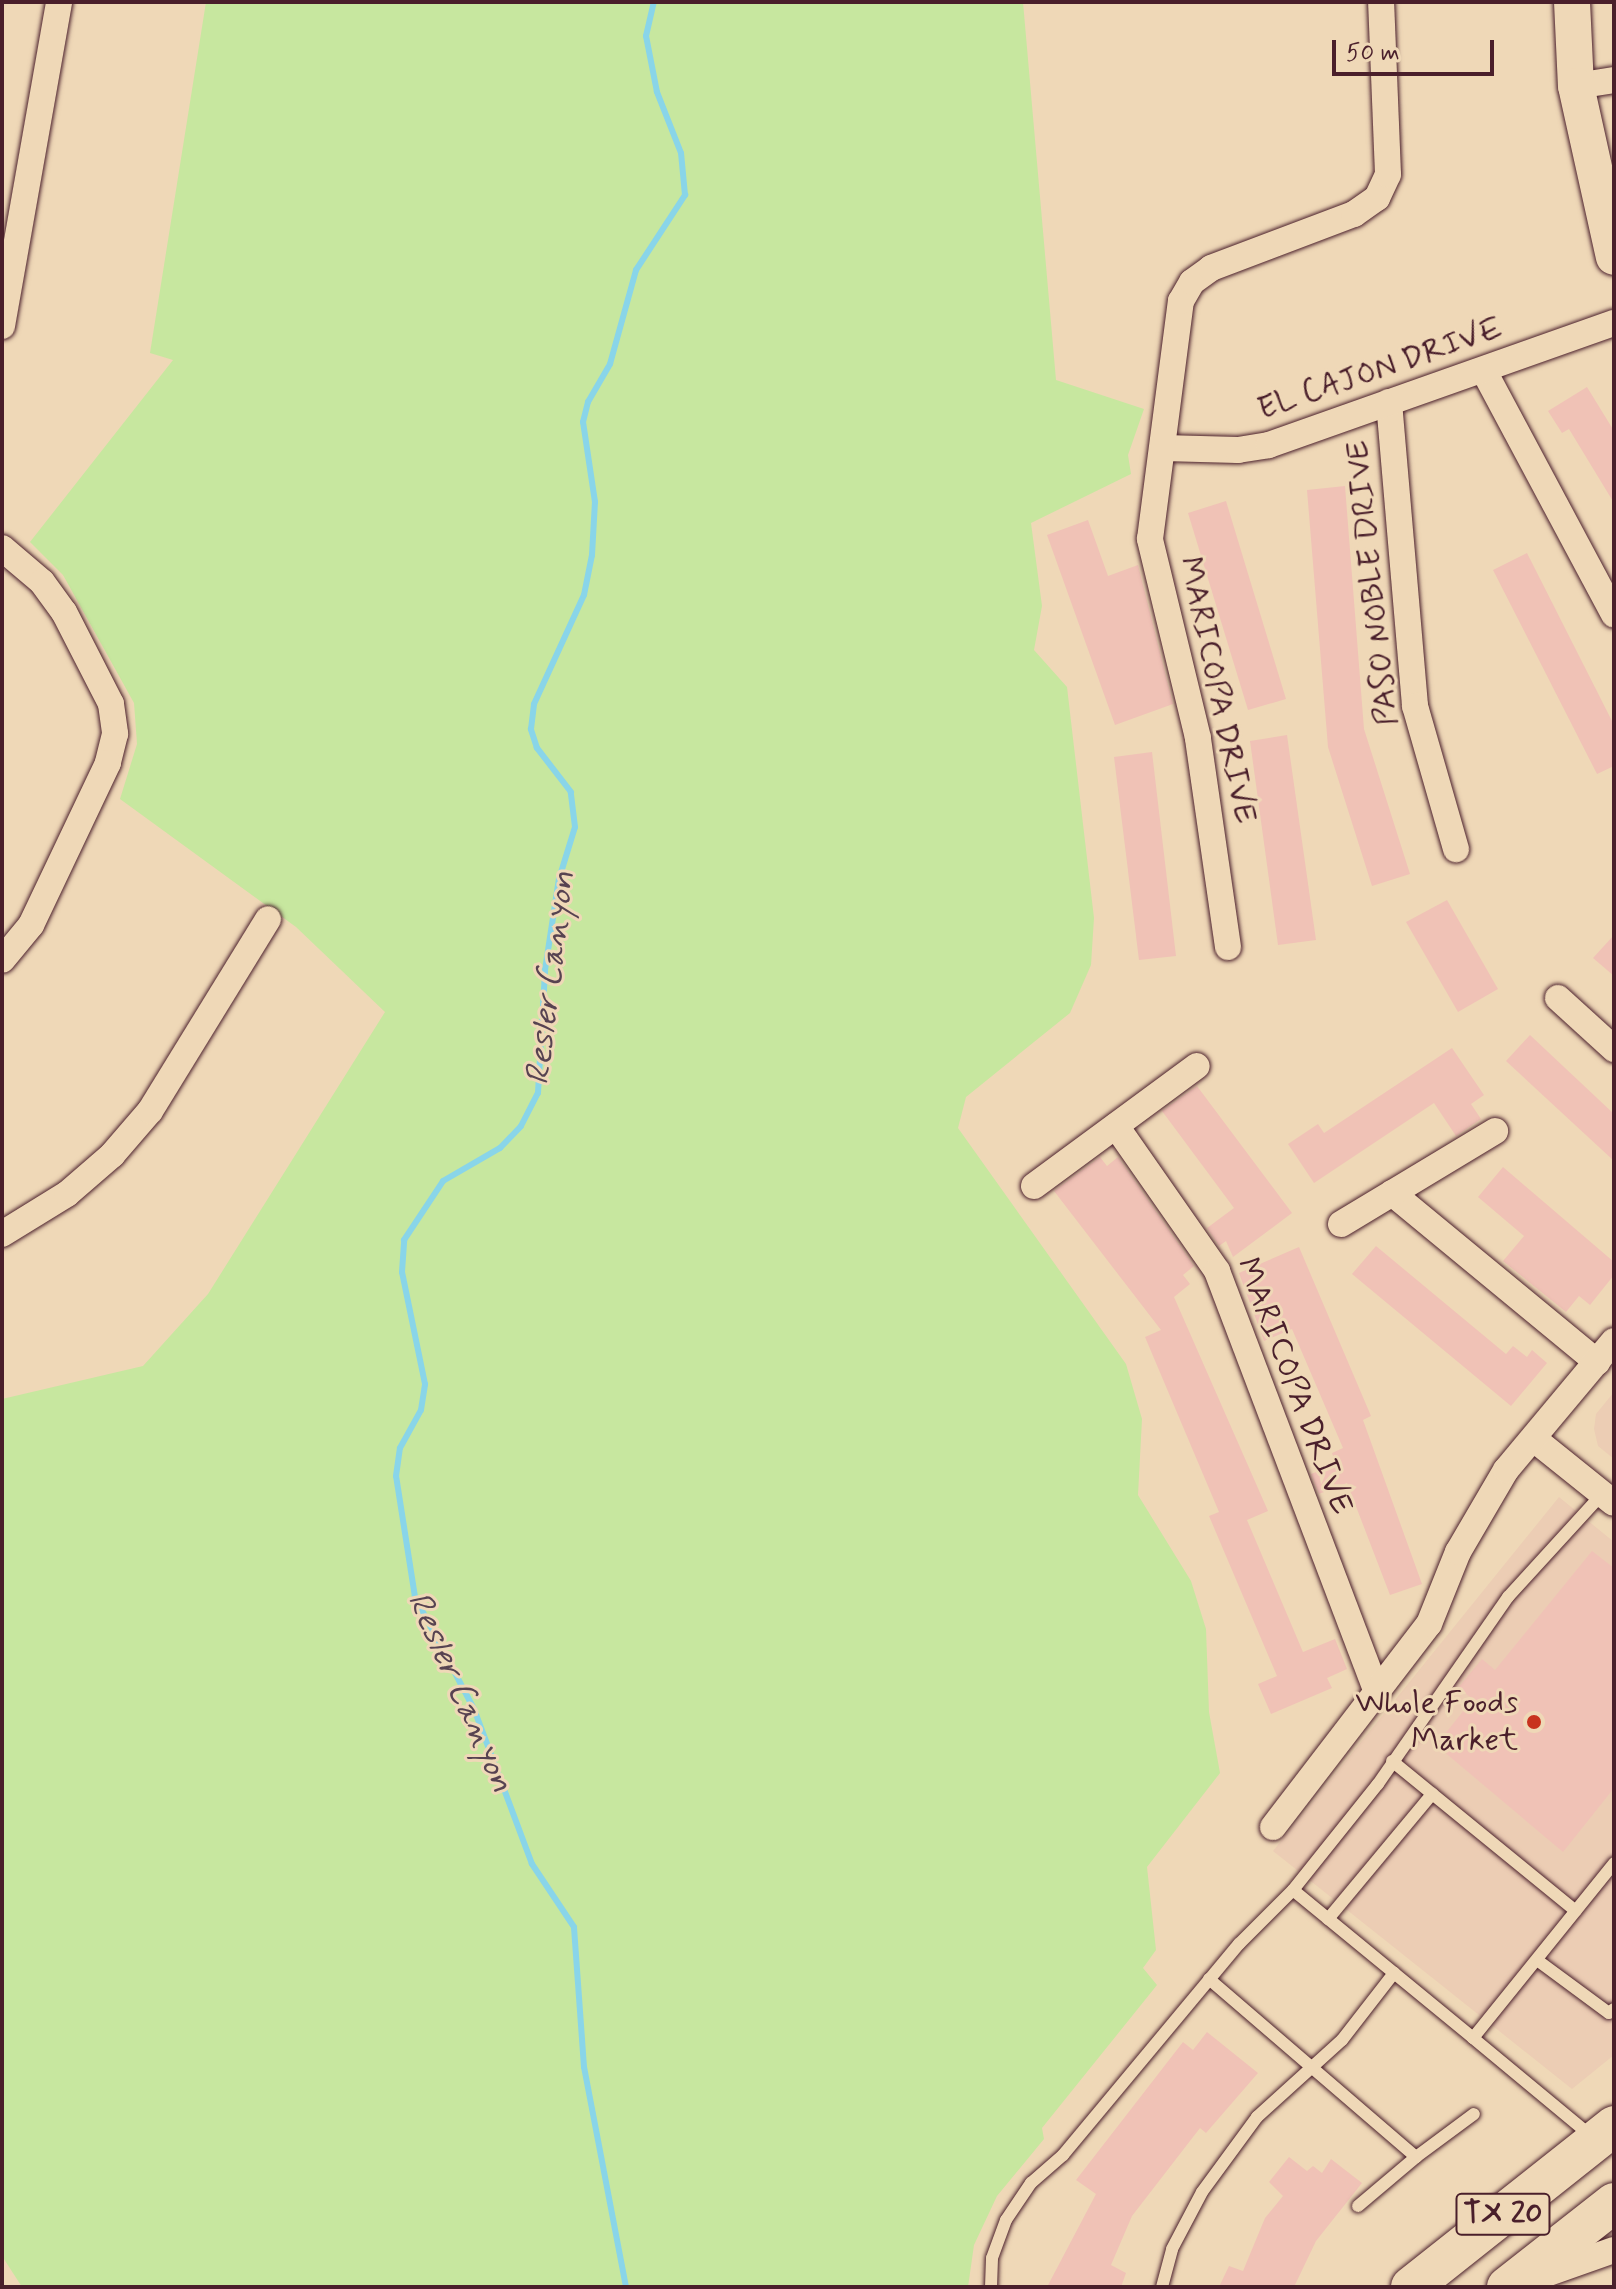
<!DOCTYPE html>
<html>
<head>
<meta charset="utf-8">
<style>
  body { margin:0 }
  #map { position:relative; width:1616px; height:2289px; overflow:hidden; background:#efd8b7; font-family:Mynerve,sans-serif }
  div>[style] { position:absolute }
  .built>* { inset:0; background:#eccdb4 }
  .green>* { inset:0; background:#c7e79f }
  .stream>* { height:6px; margin:-3px; padding:0 3px; transform-origin:3px; border-radius:3px; background:#89d5e9 }
  .building>* { inset:0; background:#f0c2b6 }
  .roads { filter:drop-shadow(0 0 2px #4a1f2b) drop-shadow(0 0 2px #4a1f2b) }
  .service>* { height:12px; margin:-6px; padding:0 6px; transform-origin:6px; border-radius:6px; background:#efd8b7 }
  .minor>* { height:26px; margin:-13px; padding:0 13px; transform-origin:13px; border-radius:13px; background:#efd8b7 }
  .secondary>* { height:36px; margin:-18px; padding:0 18px; transform-origin:18px; border-radius:18px; background:#efd8b7 }
  .primary>* { height:40px; margin:-20px; padding:0 20px; transform-origin:20px; border-radius:20px; background:#efd8b7 }
  .dots>* { width:22px; height:22px; translate:-50% -50%; box-sizing:border-box; border:4px solid #efd8b7; border-radius:50% }
  span { translate:-50% -50%; white-space:nowrap; text-align:center; line-height:1.15; -webkit-text-stroke:6px #efd8b7; paint-order:stroke }
  .shield-label span { padding:2px 6px; background:#efd8b7; border:2px solid; border-radius:6px; -webkit-text-stroke-width:0 }
  .shield-label { font-size:30px; color:#4a1f2b; font-weight:700 }
  .street-label { font-size:32px; color:#4a1f2b }
  .poi-label { font-size:32px; color:#4a1f2b }
  .right { translate:-100% -50%; text-align:right }
  .water-label { font-size:34px; color:#574351; font-style:italic }
  .frame { position:absolute; inset:0; border:4px solid #4a1f2b; pointer-events:none }
  .scale { position:absolute; left:1332px; top:40px; width:162px; height:36px; box-sizing:border-box; border:4px solid #4a1f2b; border-top:0; padding-left:10px; font-size:24px; line-height:28px; white-space:nowrap; color:#4a1f2b; -webkit-text-stroke:6px #efd8b7; paint-order:stroke }
</style>
</head>
<body>
<div id="map">
  <div class="built">
    <div style="clip-path:polygon(1614px 1392px,1614px 1459px,1598px 1446px,1594px 1429px,1596px 1414px)"></div>
    <div style="clip-path:polygon(1559px 1497px,1614px 1542px,1614px 2055px,1572px 2089px,1273px 1851px)"></div>
  </div>
  <div class="green">
    <div style="clip-path:polygon(206px 2px,1023px 2px,1056px 380px,1144px 409px,1128px 455px,1131px 474px,1031px 523px,1042px 606px,1034px 650px,1067px 687px,1094px 918px,1091px 965px,1070px 1013px,966px 1097px,958px 1128px,1126px 1364px,1142px 1419px,1138px 1495px,1191px 1581px,1206px 1629px,1209px 1712px,1220px 1773px,1147px 1867px,1156px 1950px,1143px 1968px,1157px 1985px,1042px 2128px,1044px 2139px,997px 2196px,974px 2245px,968px 2287px,22px 2287px,2px 2256px,2px 1399px,143px 1366px,208px 1294px,385px 1012px,296px 927px,120px 799px,137px 744px,134px 703px,63px 575px,30px 542px,173px 360px,150px 353px)"></div>
  </div>
  <div class="stream">
    <div style="left:626px;top:2287px;width:224px;rotate:-100.8deg"></div>
    <div style="left:584px;top:2067px;width:140px;rotate:-94.1deg"></div>
    <div style="left:574px;top:1927px;width:76px;rotate:-123.7deg"></div>
    <div style="left:532px;top:1864px;width:165px;rotate:-110.5deg"></div>
    <div style="left:474px;top:1709px;width:127px;rotate:-117.8deg"></div>
    <div style="left:415px;top:1597px;width:122px;rotate:-98.9deg"></div>
    <div style="left:396px;top:1476px;width:28px;rotate:-82deg"></div>
    <div style="left:400px;top:1448px;width:43px;rotate:-61.1deg"></div>
    <div style="left:421px;top:1410px;width:26px;rotate:-81deg"></div>
    <div style="left:425px;top:1384px;width:114px;rotate:-101.6deg"></div>
    <div style="left:402px;top:1272px;width:32px;rotate:-86deg"></div>
    <div style="left:404px;top:1240px;width:71px;rotate:-56.5deg"></div>
    <div style="left:443px;top:1181px;width:66px;rotate:-30.1deg"></div>
    <div style="left:500px;top:1148px;width:30px;rotate:-46deg"></div>
    <div style="left:521px;top:1126px;width:37px;rotate:-63deg"></div>
    <div style="left:538px;top:1093px;width:123px;rotate:-86.7deg"></div>
    <div style="left:545px;top:970px;width:92px;rotate:-81.3deg"></div>
    <div style="left:559px;top:879px;width:54px;rotate:-72.9deg"></div>
    <div style="left:575px;top:827px;width:35px;rotate:-97deg"></div>
    <div style="left:571px;top:792px;width:56px;rotate:-127.7deg"></div>
    <div style="left:537px;top:748px;width:20px;rotate:-108deg"></div>
    <div style="left:531px;top:729px;width:25px;rotate:-83deg"></div>
    <div style="left:534px;top:704px;width:120px;rotate:-65.4deg"></div>
    <div style="left:584px;top:595px;width:41px;rotate:-78.7deg"></div>
    <div style="left:592px;top:555px;width:53px;rotate:-86.8deg"></div>
    <div style="left:595px;top:502px;width:81px;rotate:-98.5deg"></div>
    <div style="left:583px;top:422px;width:21px;rotate:-76deg"></div>
    <div style="left:588px;top:402px;width:44px;rotate:-59.9deg"></div>
    <div style="left:610px;top:364px;width:98px;rotate:-74.5deg"></div>
    <div style="left:636px;top:270px;width:90px;rotate:-56.8deg"></div>
    <div style="left:685px;top:195px;width:42px;rotate:-95.4deg"></div>
    <div style="left:681px;top:153px;width:66px;rotate:-111.5deg"></div>
    <div style="left:657px;top:92px;width:57px;rotate:-101.1deg"></div>
    <div style="left:646px;top:36px;width:35px;rotate:-77deg"></div>
  </div>
  <div class="building">
    <div style="clip-path:polygon(1587px 387px,1614px 431px,1614px 503px,1569px 429px,1562px 433px,1548px 411px)"></div>
    <div style="clip-path:polygon(1345px 486px,1364px 729px,1410px 874px,1372px 886px,1328px 747px,1307px 490px)"></div>
    <div style="clip-path:polygon(1226px 501px,1286px 699px,1248px 710px,1188px 513px)"></div>
    <div style="clip-path:polygon(1088px 520px,1108px 576px,1138px 565px,1173px 704px,1115px 725px,1047px 535px)"></div>
    <div style="clip-path:polygon(1527px 553px,1614px 725px,1614px 766px,1597px 774px,1493px 570px)"></div>
    <div style="clip-path:polygon(1287px 735px,1316px 940px,1278px 945px,1250px 741px)"></div>
    <div style="clip-path:polygon(1152px 752px,1176px 956px,1139px 960px,1114px 757px)"></div>
    <div style="clip-path:polygon(1447px 900px,1498px 989px,1458px 1012px,1406px 922px)"></div>
    <div style="clip-path:polygon(1614px 935px,1614px 976px,1593px 958px)"></div>
    <div style="clip-path:polygon(1530px 1035px,1614px 1114px,1614px 1161px,1506px 1061px)"></div>
    <div style="clip-path:polygon(1452px 1048px,1484px 1095px,1471px 1104px,1481px 1119px,1456px 1136px,1434px 1103px,1314px 1183px,1288px 1144px,1318px 1124px,1324px 1133px)"></div>
    <div style="clip-path:polygon(1197px 1086px,1292px 1213px,1233px 1257px,1226px 1241px,1219px 1246px,1207px 1228px,1234px 1208px,1162px 1111px)"></div>
    <div style="clip-path:polygon(1100px 1157px,1107px 1166px,1118px 1157px,1194px 1266px,1183px 1275px,1190px 1284px,1174px 1297px,1268px 1511px,1247px 1520px,1303px 1652px,1335px 1639px,1347px 1669px,1327px 1678px,1332px 1688px,1271px 1714px,1258px 1684px,1277px 1676px,1209px 1516px,1219px 1512px,1145px 1337px,1161px 1330px,1054px 1191px)"></div>
    <div style="clip-path:polygon(1503px 1167px,1614px 1262px,1614px 1275px,1590px 1305px,1579px 1296px,1566px 1312px,1503px 1261px,1524px 1236px,1478px 1197px)"></div>
    <div style="clip-path:polygon(1376px 1246px,1506px 1354px,1513px 1346px,1527px 1357px,1532px 1350px,1547px 1363px,1511px 1406px,1352px 1274px)"></div>
    <div style="clip-path:polygon(1299px 1247px,1371px 1416px,1363px 1420px,1422px 1584px,1390px 1595px,1347px 1483px,1319px 1494px,1311px 1474px,1336px 1464px,1332px 1453px,1343px 1448px,1292px 1329px,1264px 1341px,1239px 1273px)"></div>
    <div style="clip-path:polygon(1592px 1551px,1614px 1568px,1614px 1788px,1563px 1852px,1436px 1745px,1473px 1699px,1458px 1688px,1482px 1659px,1495px 1670px)"></div>
    <div style="clip-path:polygon(1207px 2032px,1258px 2073px,1206px 2133px,1200px 2128px,1132px 2216px,1111px 2265px,1126px 2273px,1121px 2287px,1047px 2287px,1096px 2194px,1076px 2180px,1183px 2042px,1193px 2050px)"></div>
    <div style="clip-path:polygon(1289px 2157px,1307px 2171px,1313px 2166px,1322px 2173px,1331px 2159px,1362px 2183px,1316px 2241px,1294px 2287px,1219px 2287px,1229px 2266px,1243px 2271px,1265px 2218px,1283px 2196px,1269px 2182px)"></div>
  </div>
  <div class="roads">
    <div class="service">
      <div style="left:1392px;top:1761px;width:237px;rotate:39.2deg"></div>
      <div style="left:1293px;top:1890px;width:136px;rotate:-51.3deg"></div>
      <div style="left:1378px;top:1784px;width:228px;rotate:-55.2deg"></div>
      <div style="left:1508px;top:1597px;width:139px;rotate:-47.6deg"></div>
      <div style="left:1328px;top:1919px;width:163px;rotate:-50.2deg"></div>
      <div style="left:1537px;top:1960px;width:89px;rotate:36.4deg"></div>
      <div style="left:1609px;top:2013px;width:6px;rotate:-39deg"></div>
      <div style="left:1209px;top:1979px;width:273px;rotate:40.7deg"></div>
      <div style="left:1416px;top:2157px;width:72px;rotate:-36.6deg"></div>
      <div style="left:1473px;top:2038px;width:153px;rotate:39.7deg"></div>
      <div style="left:1358px;top:2206px;width:76px;rotate:-40.2deg"></div>
      <div style="left:991px;top:2287px;width:29px;rotate:-88deg"></div>
      <div style="left:992px;top:2258px;width:40px;rotate:-69.8deg"></div>
      <div style="left:1006px;top:2220px;width:45px;rotate:-56deg"></div>
      <div style="left:1031px;top:2183px;width:43px;rotate:-41.2deg"></div>
      <div style="left:1063px;top:2155px;width:275px;rotate:-50.2deg"></div>
      <div style="left:1239px;top:1944px;width:76px;rotate:-45deg"></div>
      <div style="left:1293px;top:1890px;width:233px;rotate:39.4deg"></div>
      <div style="left:1473px;top:2038px;width:225px;rotate:-51.1deg"></div>
      <div style="left:1162px;top:2287px;width:39px;rotate:-75deg"></div>
      <div style="left:1172px;top:2249px;width:64px;rotate:-62.2deg"></div>
      <div style="left:1202px;top:2192px;width:93px;rotate:-53.7deg"></div>
      <div style="left:1257px;top:2117px;width:115px;rotate:-42.2deg"></div>
      <div style="left:1342px;top:2040px;width:85px;rotate:-52.2deg"></div>
    </div>
    <div class="minor">
      <div style="left:1576px;top:86px;width:38px;rotate:-9deg"></div>
      <div style="left:2px;top:326px;width:329px;rotate:-80deg"></div>
      <div style="left:1484px;top:371px;width:276px;rotate:61.9deg"></div>
      <div style="left:1389px;top:402px;width:305px;rotate:85.1deg"></div>
      <div style="left:1415px;top:706px;width:149px;rotate:74deg"></div>
      <div style="left:1163px;top:448px;width:75px;rotate:1.5deg"></div>
      <div style="left:1238px;top:450px;width:31px;rotate:-9deg"></div>
      <div style="left:1269px;top:445px;width:366px;rotate:-19.5deg"></div>
      <div style="left:2px;top:548px;width:52px;rotate:40.4deg"></div>
      <div style="left:42px;top:582px;width:37px;rotate:54deg"></div>
      <div style="left:64px;top:612px;width:103px;rotate:62.9deg"></div>
      <div style="left:111px;top:704px;width:30px;rotate:82deg"></div>
      <div style="left:115px;top:734px;width:30px;rotate:104deg"></div>
      <div style="left:108px;top:763px;width:179px;rotate:115.4deg"></div>
      <div style="left:31px;top:925px;width:45px;rotate:129.6deg"></div>
      <div style="left:1228px;top:947px;width:211px;rotate:-98.2deg"></div>
      <div style="left:1198px;top:738px;width:205px;rotate:-103.6deg"></div>
      <div style="left:1150px;top:539px;width:240px;rotate:-82.6deg"></div>
      <div style="left:1181px;top:301px;width:22px;rotate:-60deg"></div>
      <div style="left:1192px;top:282px;width:24px;rotate:-36deg"></div>
      <div style="left:1211px;top:268px;width:153px;rotate:-20.7deg"></div>
      <div style="left:1354px;top:214px;width:28px;rotate:-35deg"></div>
      <div style="left:1377px;top:198px;width:26px;rotate:-65deg"></div>
      <div style="left:1388px;top:174px;width:172px;rotate:-92.3deg"></div>
      <div style="left:1558px;top:998px;width:76px;rotate:42.3deg"></div>
      <div style="left:1116px;top:1126px;width:177px;rotate:55.1deg"></div>
      <div style="left:1217px;top:1271px;width:447px;rotate:69.2deg"></div>
      <div style="left:1034px;top:1186px;width:202px;rotate:-36.4deg"></div>
      <div style="left:1392px;top:1193px;width:266px;rotate:39.5deg"></div>
      <div style="left:1341px;top:1224px;width:180px;rotate:-31.1deg"></div>
      <div style="left:2px;top:1234px;width:76px;rotate:-31.6deg"></div>
      <div style="left:67px;top:1194px;width:60px;rotate:-40.9deg"></div>
      <div style="left:112px;top:1155px;width:58px;rotate:-49.2deg"></div>
      <div style="left:150px;top:1111px;width:225px;rotate:-58.4deg"></div>
      <div style="left:1534px;top:1439px;width:102px;rotate:38.7deg"></div>
      <div style="left:1273px;top:1827px;width:256px;rotate:-52.5deg"></div>
      <div style="left:1429px;top:1624px;width:78px;rotate:-68.1deg"></div>
      <div style="left:1458px;top:1552px;width:95px;rotate:-59.7deg"></div>
      <div style="left:1506px;top:1470px;width:168px;rotate:-50.1deg"></div>
      <div style="left:1526px;top:2281px;width:93px;rotate:-19.4deg"></div>
    </div>
    <div class="secondary">
      <div style="left:1572px;top:2px;width:84px;rotate:87.3deg"></div>
      <div style="left:1576px;top:86px;width:175px;rotate:77.5deg"></div>
    </div>
    <div class="primary">
      <div style="left:1411px;top:2287px;width:259px;rotate:-38.4deg"></div>
      <div style="left:1507px;top:2287px;width:136px;rotate:-38.1deg"></div>
    </div>
  </div>
  <div class="dots">
    <div style="left:1534px;top:1722px;background:#c8321e"></div>
  </div>
  <div class="shield-label">
    <span style="left:1503px;top:2214px">TX 20</span>
  </div>
  <div class="street-label">
    <span style="left:1380px;top:369px;rotate:-19deg">EL CAJON DRIVE</span>
    <span style="left:1373px;top:583px;rotate:-96deg">PASO NOBLE DRIVE</span>
    <span style="left:1217px;top:690px;rotate:78deg">MARICOPA DRIVE</span>
    <span style="left:1294px;top:1386px;rotate:69deg">MARICOPA DRIVE</span>
  </div>
  <div class="poi-label">
    <span class="right" style="left:1518px;top:1722px">Whole Foods<br>Market</span>
  </div>
  <div class="water-label">
    <span style="left:551px;top:978px;rotate:-83deg">Resler Canyon</span>
    <span style="left:460px;top:1692px;rotate:66deg">Resler Canyon</span>
  </div>
  <div class="frame"></div>
  <div class="scale">50 m</div>
</div>
</body>
</html>
